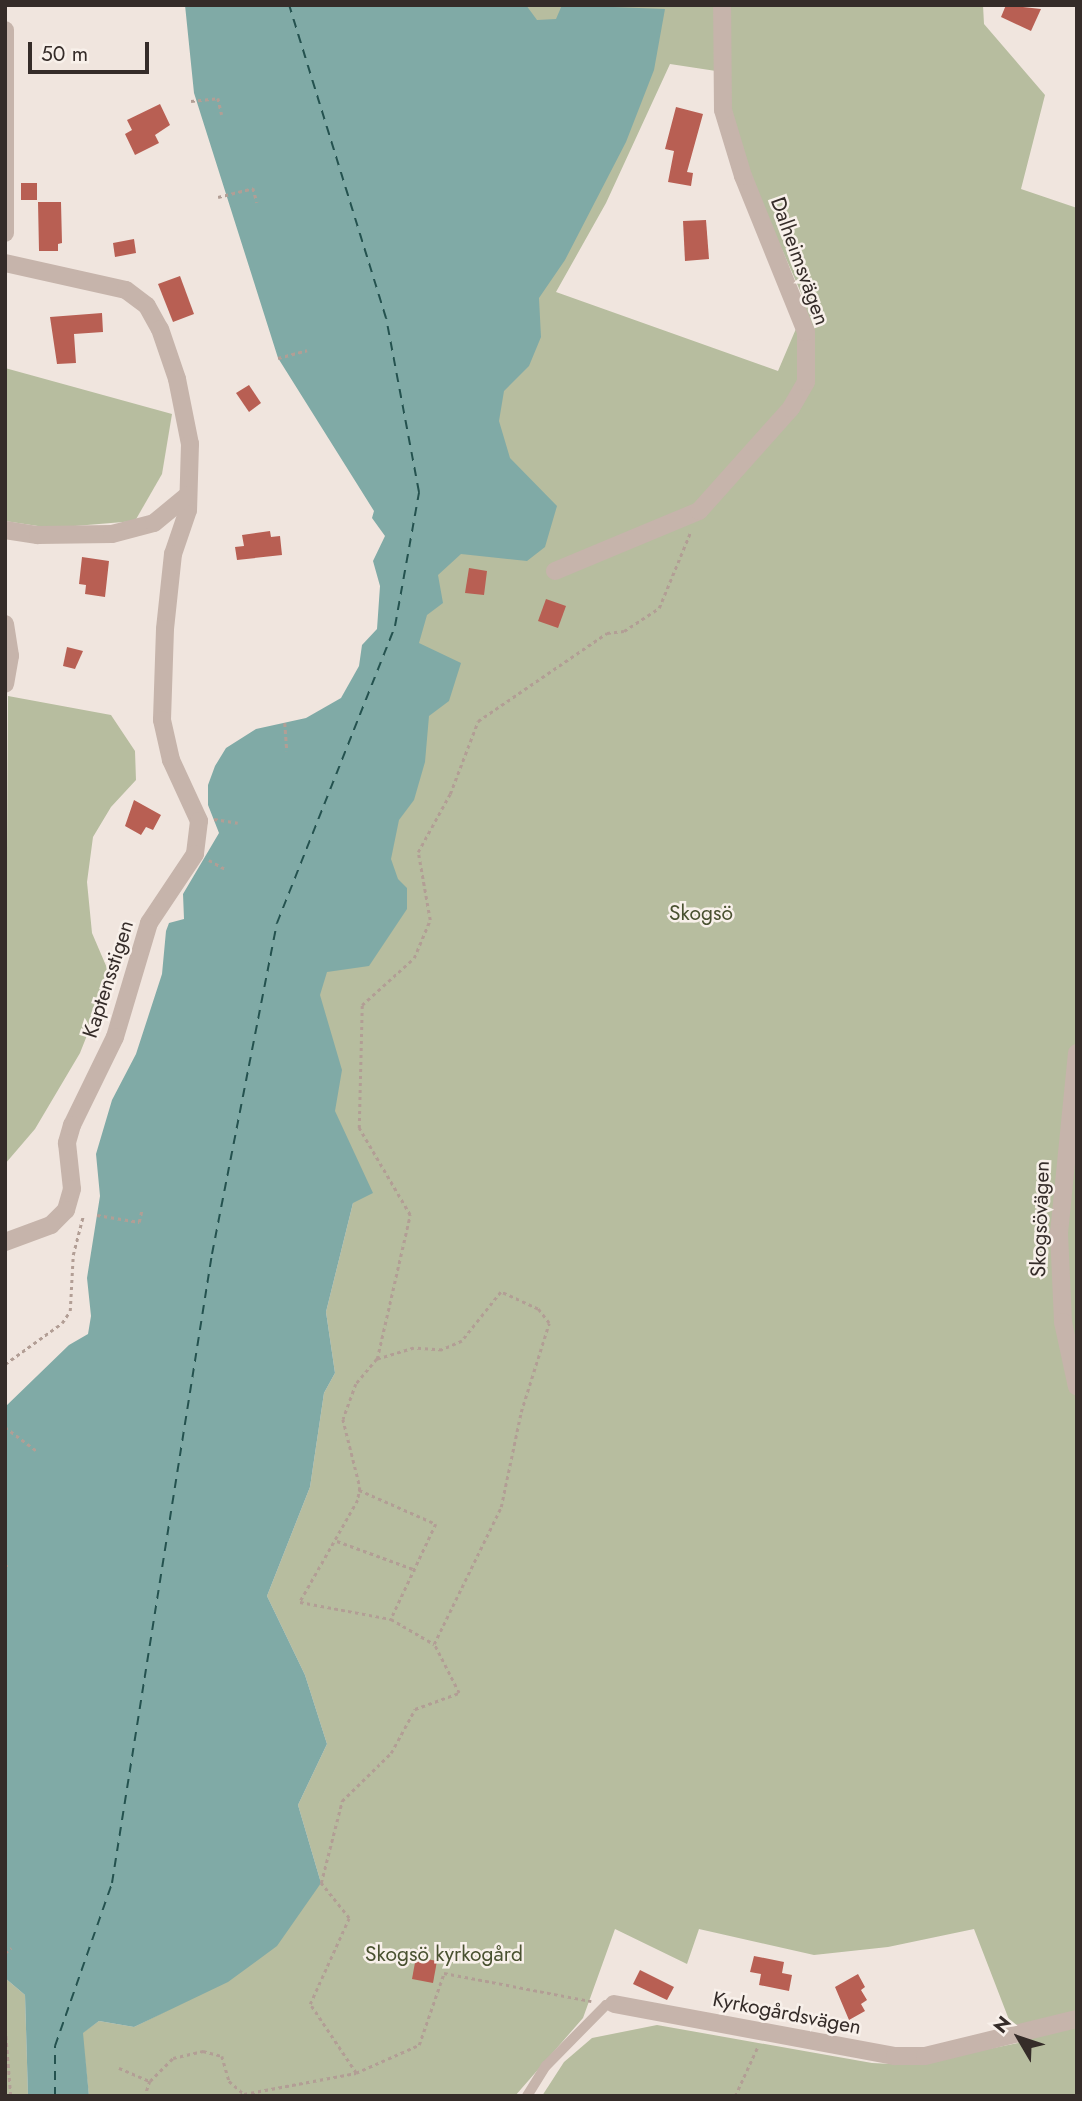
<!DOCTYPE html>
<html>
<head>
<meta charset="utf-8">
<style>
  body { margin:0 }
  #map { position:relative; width:1082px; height:2101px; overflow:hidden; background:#f0e5de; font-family:Jost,sans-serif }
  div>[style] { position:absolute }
  .green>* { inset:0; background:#b7bd9f }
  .water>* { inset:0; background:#80aaa6 }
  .ferry>* { height:2px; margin-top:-1px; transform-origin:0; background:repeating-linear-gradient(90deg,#24524f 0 9px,transparent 0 16px) }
  .building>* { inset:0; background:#b85f53 }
  .path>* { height:2.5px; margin-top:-1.25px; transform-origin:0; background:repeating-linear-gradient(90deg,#b29e95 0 3.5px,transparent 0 7px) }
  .lane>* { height:10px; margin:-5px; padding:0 5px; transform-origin:5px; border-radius:5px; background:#c6b4ab }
  .street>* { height:18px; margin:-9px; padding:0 9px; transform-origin:9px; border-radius:9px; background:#c6b4ab }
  span { translate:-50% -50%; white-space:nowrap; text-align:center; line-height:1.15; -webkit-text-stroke:5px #f8f0ea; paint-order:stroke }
  .street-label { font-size:21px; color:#352c29 }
  .park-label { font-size:21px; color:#495130 }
  .frame { position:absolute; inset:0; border:7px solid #352c29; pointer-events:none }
  .north { position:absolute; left:984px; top:2003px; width:70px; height:70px; -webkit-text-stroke:5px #f8f0ea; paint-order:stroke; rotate:309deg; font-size:19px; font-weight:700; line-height:28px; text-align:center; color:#352c29 }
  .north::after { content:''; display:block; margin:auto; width:24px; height:32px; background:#352c29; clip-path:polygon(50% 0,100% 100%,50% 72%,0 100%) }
  .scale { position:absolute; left:28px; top:42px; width:121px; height:32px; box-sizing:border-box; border:4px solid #352c29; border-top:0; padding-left:9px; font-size:21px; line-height:24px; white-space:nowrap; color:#352c29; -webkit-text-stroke:5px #f8f0ea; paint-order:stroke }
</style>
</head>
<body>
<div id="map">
  <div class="green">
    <div style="clip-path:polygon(273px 5px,714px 5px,716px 71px,670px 64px,606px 203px,556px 292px,778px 371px,798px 324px,792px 310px,806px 304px,753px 184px,727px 102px,729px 5px,983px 5px,984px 24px,1045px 95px,1021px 189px,1077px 208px,1077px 2096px,542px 2096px,564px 2062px,592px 2038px,657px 2025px,872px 2063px,910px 2065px,1018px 2043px,974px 1929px,888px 1947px,814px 1955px,699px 1929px,687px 1964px,615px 1929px,583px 2018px,515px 2096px,89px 2096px,82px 2033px,99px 2021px,134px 2027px,168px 2010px,321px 1883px,298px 1805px,327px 1744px,305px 1675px,267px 1596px,310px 1487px,324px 1393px,335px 1373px,326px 1312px,353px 1203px,226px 1183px,411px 548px)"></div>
    <div style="clip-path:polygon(5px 368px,172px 414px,162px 474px,135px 521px,51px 528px,5px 521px)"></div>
    <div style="clip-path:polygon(8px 696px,111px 715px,135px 751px,136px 780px,111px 807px,93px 837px,87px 882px,92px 933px,107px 968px,101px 1000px,80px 1053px,35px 1129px,5px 1164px)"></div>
    <div style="clip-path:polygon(5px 1978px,25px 1995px,28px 2096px,5px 2096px)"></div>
  </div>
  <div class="water">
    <div style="clip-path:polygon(185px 5px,526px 5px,537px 20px,556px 19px,562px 5px,665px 9px,654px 70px,626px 142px,565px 260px,539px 298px,541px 337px,529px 366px,504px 391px,499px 421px,510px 458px,557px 506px,545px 547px,527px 561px,461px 554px,438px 575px,443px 603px,427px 615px,419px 643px,461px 663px,449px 701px,429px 716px,425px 762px,414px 800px,399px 820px,391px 859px,398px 879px,407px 888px,407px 909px,369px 966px,327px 972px,320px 995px,342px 1070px,335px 1111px,373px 1193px,353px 1203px,326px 1312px,335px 1373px,324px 1393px,310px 1487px,267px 1596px,305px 1675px,327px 1744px,298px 1805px,321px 1883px,277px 1946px,228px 1982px,134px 2027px,99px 2021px,83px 2033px,89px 2096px,28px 2096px,25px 1995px,5px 1978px,5px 1407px,69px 1345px,88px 1334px,91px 1316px,87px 1278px,100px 1196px,96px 1154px,112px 1100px,136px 1054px,162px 974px,166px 931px,169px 923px,184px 919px,183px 894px,219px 833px,208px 805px,208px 785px,215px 766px,226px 748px,256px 729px,306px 718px,341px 698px,359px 666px,362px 645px,377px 629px,380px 586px,373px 561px,385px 536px,372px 518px,374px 511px,278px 358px,194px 93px)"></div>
  </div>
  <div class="ferry">
    <div style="left:55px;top:2096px;width:50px;rotate:-90deg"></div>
    <div style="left:55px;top:2046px;width:173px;rotate:-70.7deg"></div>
    <div style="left:112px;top:1883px;width:637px;rotate:-80.97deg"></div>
    <div style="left:212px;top:1254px;width:337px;rotate:-78.9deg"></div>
    <div style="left:277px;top:923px;width:320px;rotate:-68.3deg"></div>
    <div style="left:395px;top:626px;width:136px;rotate:-79.8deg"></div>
    <div style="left:419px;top:492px;width:177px;rotate:-100.7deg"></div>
    <div style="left:386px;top:318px;width:328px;rotate:-107.2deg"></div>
  </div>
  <div class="building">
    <div style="clip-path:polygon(1006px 5px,1041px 9px,1031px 31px,1001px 17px)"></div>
    <div style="clip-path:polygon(160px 104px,170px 125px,155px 135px,159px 143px,135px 155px,125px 134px,132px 130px,127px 120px)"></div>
    <div style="clip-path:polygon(676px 107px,703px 114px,687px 172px,693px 173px,691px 186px,668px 182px,674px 151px,665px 149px)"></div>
    <div style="clip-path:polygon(21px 183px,37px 183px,37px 200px,21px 200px)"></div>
    <div style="clip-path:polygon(38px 202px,61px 202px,62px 243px,58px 244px,58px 251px,39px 251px)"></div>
    <div style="clip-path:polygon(706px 220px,709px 259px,685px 261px,683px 221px)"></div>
    <div style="clip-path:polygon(134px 239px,136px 253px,115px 257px,113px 243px)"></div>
    <div style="clip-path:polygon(180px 276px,194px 314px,173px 322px,158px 284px)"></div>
    <div style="clip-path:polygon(102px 313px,103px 332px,74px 334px,76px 363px,57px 364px,50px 317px)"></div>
    <div style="clip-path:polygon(249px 385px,261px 403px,249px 412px,236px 393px)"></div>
    <div style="clip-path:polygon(270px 531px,271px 537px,280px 536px,282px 555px,237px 560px,235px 547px,244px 546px,242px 535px)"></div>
    <div style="clip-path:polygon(82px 557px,109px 561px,105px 597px,85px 594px,86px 585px,79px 584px)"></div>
    <div style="clip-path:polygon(469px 568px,487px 571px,484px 595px,465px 593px)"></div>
    <div style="clip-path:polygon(546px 599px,566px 606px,558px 628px,538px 621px)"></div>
    <div style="clip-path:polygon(67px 647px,83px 651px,75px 669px,63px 666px)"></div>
    <div style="clip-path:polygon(134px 800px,161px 815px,153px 830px,146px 827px,141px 835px,125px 826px)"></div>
    <div style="clip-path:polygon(754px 1956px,784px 1962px,782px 1973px,792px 1975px,789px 1991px,759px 1985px,761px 1974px,750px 1972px)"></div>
    <div style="clip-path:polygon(416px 1957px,437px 1961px,433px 1983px,412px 1979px)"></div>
    <div style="clip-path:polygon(640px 1970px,674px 1987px,667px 2000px,633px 1984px)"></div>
    <div style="clip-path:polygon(858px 1974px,865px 1987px,861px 1990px,867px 2000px,861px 2004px,865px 2011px,849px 2020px,835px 1987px)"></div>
  </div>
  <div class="path">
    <div style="left:191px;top:101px;width:27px;rotate:-6deg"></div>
    <div style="left:218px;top:98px;width:17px;rotate:77deg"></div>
    <div style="left:218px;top:197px;width:36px;rotate:-14deg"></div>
    <div style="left:253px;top:188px;width:15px;rotate:74deg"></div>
    <div style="left:278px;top:358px;width:30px;rotate:-15deg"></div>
    <div style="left:285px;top:723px;width:28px;rotate:86deg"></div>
    <div style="left:214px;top:819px;width:24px;rotate:9deg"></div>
    <div style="left:209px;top:860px;width:18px;rotate:29deg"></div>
    <div style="left:97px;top:1215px;width:43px;rotate:9.5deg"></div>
    <div style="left:139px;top:1222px;width:13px;rotate:-77deg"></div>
    <div style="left:377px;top:1359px;width:33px;rotate:130deg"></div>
    <div style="left:356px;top:1384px;width:37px;rotate:110deg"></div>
    <div style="left:343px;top:1419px;width:70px;rotate:76deg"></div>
    <div style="left:360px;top:1487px;width:13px;rotate:99deg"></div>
    <div style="left:358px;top:1500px;width:117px;rotate:119.6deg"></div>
    <div style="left:300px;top:1602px;width:93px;rotate:10.6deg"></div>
    <div style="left:391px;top:1619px;width:50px;rotate:30.2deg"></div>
    <div style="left:5px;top:1364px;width:70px;rotate:-35.7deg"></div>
    <div style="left:62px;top:1323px;width:14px;rotate:-56deg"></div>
    <div style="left:70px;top:1311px;width:56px;rotate:-86.9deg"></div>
    <div style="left:73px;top:1255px;width:40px;rotate:-75.6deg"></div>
    <div style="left:5px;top:1427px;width:39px;rotate:37deg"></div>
    <div style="left:359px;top:1490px;width:84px;rotate:23.8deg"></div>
    <div style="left:436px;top:1524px;width:105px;rotate:115.3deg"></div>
    <div style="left:337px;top:1541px;width:84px;rotate:20.2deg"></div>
    <div style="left:5px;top:1566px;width:3px"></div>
    <div style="left:5px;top:1953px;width:8px;rotate:-40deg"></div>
    <div style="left:5px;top:2022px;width:74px;rotate:85.4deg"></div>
    <div style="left:119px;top:2068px;width:34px;rotate:23deg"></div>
    <div style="left:150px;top:2081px;width:16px;rotate:108deg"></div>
    <div style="left:356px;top:2073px;width:83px;rotate:-123.7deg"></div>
    <div style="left:310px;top:2004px;width:94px;rotate:-65.6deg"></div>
    <div style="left:349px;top:1918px;width:45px;rotate:-128.7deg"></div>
    <div style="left:321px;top:1883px;width:85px;rotate:-75.6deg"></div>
    <div style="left:342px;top:1801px;width:69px;rotate:-44.4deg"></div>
    <div style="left:391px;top:1753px;width:50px;rotate:-61.4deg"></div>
    <div style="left:415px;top:1709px;width:47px;rotate:-20deg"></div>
    <div style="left:459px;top:1693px;width:55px;rotate:-117deg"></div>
    <div style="left:434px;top:1644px;width:153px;rotate:-63.9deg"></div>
    <div style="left:501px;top:1507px;width:97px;rotate:-78.1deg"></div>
    <div style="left:521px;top:1412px;width:93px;rotate:-72.5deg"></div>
    <div style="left:549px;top:1323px;width:18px;rotate:-128deg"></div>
    <div style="left:538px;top:1309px;width:41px;rotate:-155.3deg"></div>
    <div style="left:501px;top:1292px;width:63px;rotate:128.5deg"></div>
    <div style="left:462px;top:1341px;width:22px;rotate:156deg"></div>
    <div style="left:442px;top:1350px;width:28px;rotate:-176deg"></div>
    <div style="left:414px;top:1348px;width:39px;rotate:163deg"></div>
    <div style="left:377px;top:1359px;width:148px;rotate:-77.1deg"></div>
    <div style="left:410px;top:1215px;width:101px;rotate:-120.4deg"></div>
    <div style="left:359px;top:1128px;width:123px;rotate:-88.6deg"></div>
    <div style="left:362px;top:1005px;width:70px;rotate:-42.1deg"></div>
    <div style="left:414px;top:958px;width:41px;rotate:-67.2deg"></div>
    <div style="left:430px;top:920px;width:69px;rotate:-100deg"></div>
    <div style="left:418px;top:852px;width:66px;rotate:-61.1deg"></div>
    <div style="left:450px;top:794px;width:78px;rotate:-69deg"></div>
    <div style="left:478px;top:721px;width:156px;rotate:-34.3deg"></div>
    <div style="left:607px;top:633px;width:17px;rotate:-7deg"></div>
    <div style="left:624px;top:631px;width:42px;rotate:-33.3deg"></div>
    <div style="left:659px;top:608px;width:81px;rotate:-67.5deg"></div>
    <div style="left:150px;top:2081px;width:33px;rotate:-45deg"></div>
    <div style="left:173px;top:2058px;width:31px;rotate:-13deg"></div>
    <div style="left:203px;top:2051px;width:20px;rotate:15deg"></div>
    <div style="left:222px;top:2056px;width:26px;rotate:74deg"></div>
    <div style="left:229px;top:2081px;width:20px;rotate:41deg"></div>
    <div style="left:244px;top:2094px;width:114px;rotate:-10.6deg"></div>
    <div style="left:356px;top:2073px;width:69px;rotate:-24deg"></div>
    <div style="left:419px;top:2045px;width:76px;rotate:-70.9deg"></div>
    <div style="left:444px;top:1973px;width:150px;rotate:10.8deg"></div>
    <div style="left:735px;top:2096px;width:55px;rotate:-65.3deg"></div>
  </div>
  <div class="lane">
    <div style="left:527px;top:2096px;width:36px;rotate:-58deg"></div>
    <div style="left:546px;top:2066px;width:86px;rotate:-45.5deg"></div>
    <div style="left:606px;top:2005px;width:8px;rotate:-7deg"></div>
  </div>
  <div class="street">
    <div style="left:5px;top:30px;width:203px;rotate:90deg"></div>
    <div style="left:5px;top:263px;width:124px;rotate:12.6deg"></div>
    <div style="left:126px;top:290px;width:26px;rotate:37deg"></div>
    <div style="left:147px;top:306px;width:26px;rotate:61deg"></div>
    <div style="left:160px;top:329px;width:53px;rotate:71.2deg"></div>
    <div style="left:177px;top:379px;width:66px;rotate:78.7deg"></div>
    <div style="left:190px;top:444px;width:66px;rotate:91.7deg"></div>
    <div style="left:188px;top:510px;width:46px;rotate:108.8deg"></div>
    <div style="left:173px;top:554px;width:75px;rotate:96.1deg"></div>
    <div style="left:165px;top:629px;width:91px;rotate:91.9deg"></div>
    <div style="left:162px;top:720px;width:41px;rotate:77.3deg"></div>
    <div style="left:171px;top:760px;width:67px;rotate:65.3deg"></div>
    <div style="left:199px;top:821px;width:33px;rotate:97deg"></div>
    <div style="left:195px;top:854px;width:83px;rotate:123.7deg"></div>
    <div style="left:149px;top:923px;width:119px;rotate:106.6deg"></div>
    <div style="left:115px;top:1037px;width:98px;rotate:116deg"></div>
    <div style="left:72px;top:1125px;width:19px;rotate:106deg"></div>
    <div style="left:67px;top:1143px;width:46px;rotate:83.8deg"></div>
    <div style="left:72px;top:1189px;width:22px;rotate:106deg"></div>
    <div style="left:66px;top:1210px;width:21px;rotate:135deg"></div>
    <div style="left:51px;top:1225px;width:49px;rotate:159.7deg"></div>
    <div style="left:5px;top:530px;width:33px;rotate:9deg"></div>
    <div style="left:38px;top:535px;width:74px;rotate:-0.8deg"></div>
    <div style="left:112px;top:534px;width:43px;rotate:-14.7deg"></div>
    <div style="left:154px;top:523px;width:44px;rotate:-39.5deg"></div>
    <div style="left:555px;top:571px;width:156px;rotate:-22.6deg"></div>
    <div style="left:699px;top:511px;width:138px;rotate:-48.2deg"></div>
    <div style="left:791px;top:408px;width:30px;rotate:-60deg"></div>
    <div style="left:806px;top:382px;width:50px;rotate:-90deg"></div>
    <div style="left:806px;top:332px;width:168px;rotate:-112deg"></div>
    <div style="left:743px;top:176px;width:69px;rotate:-106.9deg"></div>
    <div style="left:723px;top:110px;width:105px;rotate:-90.5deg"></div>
    <div style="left:5px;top:624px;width:32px;rotate:81deg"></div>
    <div style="left:10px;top:656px;width:28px;rotate:100deg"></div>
    <div style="left:1077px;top:1053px;width:181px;rotate:95.7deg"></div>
    <div style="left:1059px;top:1233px;width:89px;rotate:87.4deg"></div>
    <div style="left:1063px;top:1322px;width:66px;rotate:77.8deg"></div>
    <div style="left:614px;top:2004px;width:286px;rotate:10.5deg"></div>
    <div style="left:895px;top:2056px;width:30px"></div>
    <div style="left:925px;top:2056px;width:156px;rotate:-13.7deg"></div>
  </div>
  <div class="street-label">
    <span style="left:800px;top:261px;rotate:70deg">Dalheimsvägen</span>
    <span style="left:108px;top:979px;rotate:-72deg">Kaptensstigen</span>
    <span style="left:1040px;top:1219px;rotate:-88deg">Skogsövägen</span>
    <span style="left:787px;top:2013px;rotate:11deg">Kyrkogårdsvägen</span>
  </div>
  <div class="park-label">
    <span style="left:701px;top:913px">Skogsö</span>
    <span style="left:444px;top:1954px">Skogsö kyrkogård</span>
  </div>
  <div class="frame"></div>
  <div class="north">N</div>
  <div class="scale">50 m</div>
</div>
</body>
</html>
